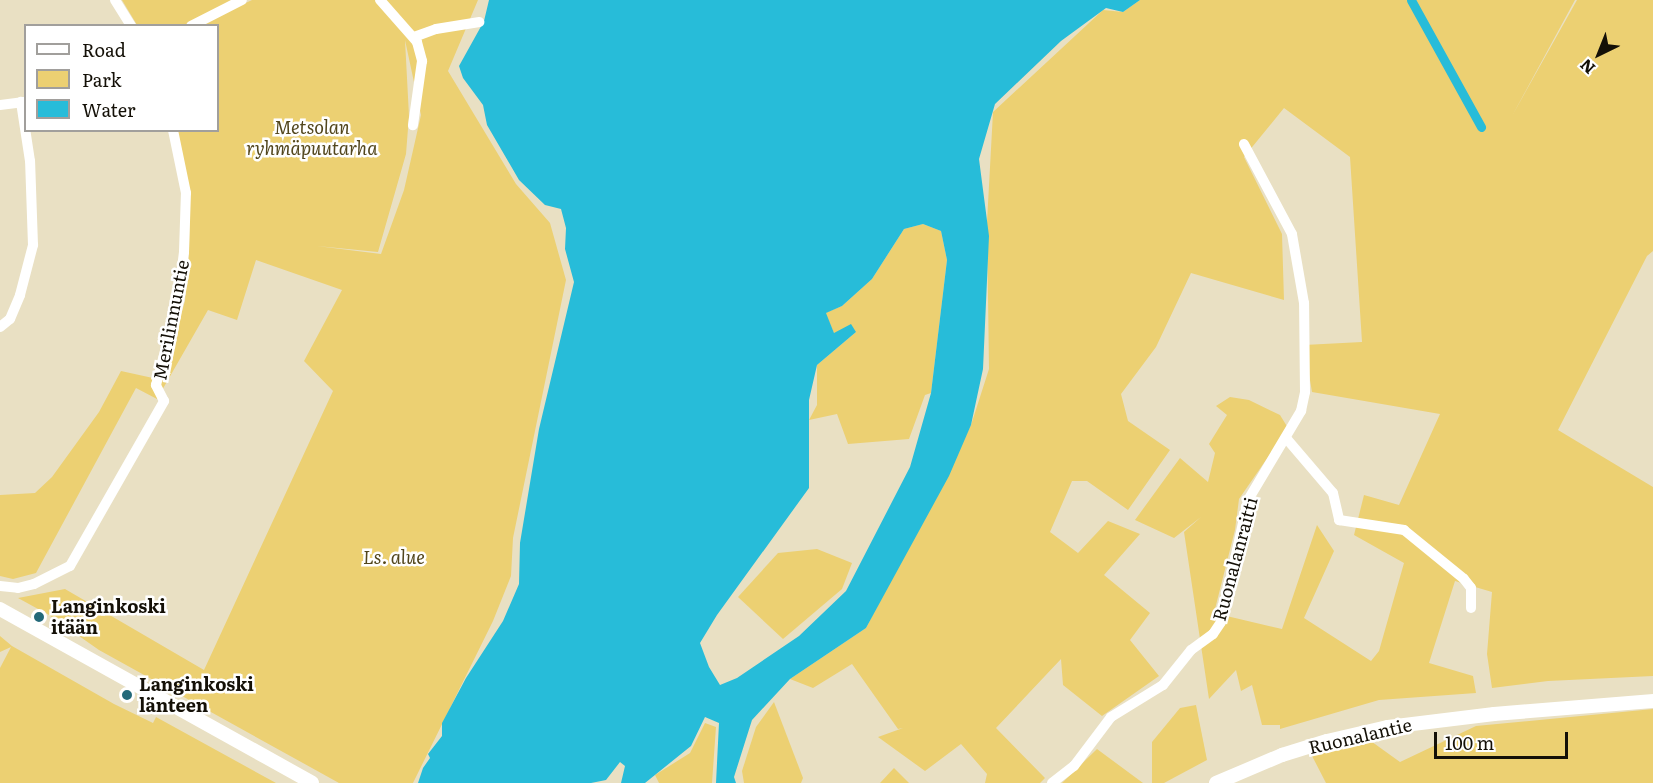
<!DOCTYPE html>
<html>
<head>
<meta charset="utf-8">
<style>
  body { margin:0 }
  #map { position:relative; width:1653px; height:783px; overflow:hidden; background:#e9e0c3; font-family:Literata,serif }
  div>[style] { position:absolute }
  .green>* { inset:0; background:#ecd072 }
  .water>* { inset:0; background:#27bcd9 }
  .canal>* { height:9px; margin:-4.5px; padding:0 4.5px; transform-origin:4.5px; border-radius:4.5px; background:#27bcd9 }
  .street>* { height:10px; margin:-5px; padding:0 5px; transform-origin:5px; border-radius:5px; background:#fff }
  .secondary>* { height:14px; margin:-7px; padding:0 7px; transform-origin:7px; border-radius:7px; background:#fff }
  .dots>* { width:16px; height:16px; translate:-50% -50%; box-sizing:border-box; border:3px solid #fff; border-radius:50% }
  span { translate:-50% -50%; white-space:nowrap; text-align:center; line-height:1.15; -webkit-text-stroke:5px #fff; paint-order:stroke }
  .park-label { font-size:18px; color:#52461d; font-style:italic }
  .street-label { font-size:18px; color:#141007 }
  .poi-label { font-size:18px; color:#141007; font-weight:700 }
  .left { translate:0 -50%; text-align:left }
  .legend { position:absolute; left:24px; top:24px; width:195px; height:108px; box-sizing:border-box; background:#fff; border:2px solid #a19f9c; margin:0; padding:8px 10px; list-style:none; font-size:18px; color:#141007 }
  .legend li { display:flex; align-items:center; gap:12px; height:30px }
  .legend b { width:30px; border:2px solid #a19f9c }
  .north { position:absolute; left:1569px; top:24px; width:60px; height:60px; -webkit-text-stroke:4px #fff; paint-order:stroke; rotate:223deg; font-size:16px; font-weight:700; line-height:24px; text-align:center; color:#141007 }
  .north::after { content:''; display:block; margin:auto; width:21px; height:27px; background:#141007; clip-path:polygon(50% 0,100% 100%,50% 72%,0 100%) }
  .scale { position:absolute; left:1434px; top:732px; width:134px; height:27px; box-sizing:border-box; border:3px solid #141007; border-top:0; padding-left:8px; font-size:18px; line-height:21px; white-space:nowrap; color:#141007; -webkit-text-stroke:4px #fff; paint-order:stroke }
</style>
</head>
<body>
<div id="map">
  <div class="green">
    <div style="clip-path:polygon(122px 0,236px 0,184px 26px,137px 25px)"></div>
    <div style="clip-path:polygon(evenodd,252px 0,478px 0,448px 71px,516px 184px,550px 223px,566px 280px,513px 538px,511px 576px,493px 621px,413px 783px,339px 783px,99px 650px,49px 615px,18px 598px,65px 589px,204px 670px,333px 391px,304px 361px,342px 290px,256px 260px,237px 320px,208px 310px,157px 399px,136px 388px,36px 573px,13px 579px,0 576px,0 495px,35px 493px,52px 477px,99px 412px,121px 371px,162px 380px,185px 301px,189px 253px,190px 193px,177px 131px,218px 130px,218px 26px,199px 25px,252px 0,405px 40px,421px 115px,404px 190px,381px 254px,317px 246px,378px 252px,406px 154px,409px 116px,405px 40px)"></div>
    <div style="clip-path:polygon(1140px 0,1575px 0,1512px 116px,1577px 0,1653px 0,1653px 251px,1647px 256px,1558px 430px,1653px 487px,1653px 676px,1548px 681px,1492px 688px,1487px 654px,1492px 592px,1455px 581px,1429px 663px,1473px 676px,1476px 693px,1379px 700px,1280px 729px,1280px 725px,1262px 725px,1252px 685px,1241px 691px,1236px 670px,1209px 699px,1184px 532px,1201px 517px,1174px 538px,1135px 520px,1180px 458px,1208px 482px,1215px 453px,1209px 444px,1227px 415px,1216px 406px,1230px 397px,1249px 400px,1280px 415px,1288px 428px,1239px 499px,1235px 530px,1214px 613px,1282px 629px,1317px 525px,1334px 551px,1304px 618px,1371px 661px,1379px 651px,1404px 563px,1354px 535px,1364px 495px,1399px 505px,1440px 414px,1312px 392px,1304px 345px,1362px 342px,1350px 157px,1284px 108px,1244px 157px,1282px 234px,1284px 300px,1191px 273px,1156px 347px,1121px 394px,1128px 421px,1170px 450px,1128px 510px,1087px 481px,1072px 481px,1050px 532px,1078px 553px,1108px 521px,1140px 534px,1104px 575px,1150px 613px,1130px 640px,1159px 676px,1102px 716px,1063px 685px,1061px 659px,996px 728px,1045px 778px,1040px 783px,985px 783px,987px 774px,961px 744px,925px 771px,878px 737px,903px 728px,898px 729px,852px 664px,813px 688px,790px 679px,866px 628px,971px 425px,989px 369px,987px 222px,993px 112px,1103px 10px,1123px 12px)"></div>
    <div style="clip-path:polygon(923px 224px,941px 231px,947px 260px,931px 393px,925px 395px,909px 439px,848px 444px,837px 414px,809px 420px,817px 405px,817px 365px,856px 332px,834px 333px,825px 313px,842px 306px,872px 279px,904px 229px)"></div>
    <div style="clip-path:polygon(817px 549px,852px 563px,842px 589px,783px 639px,738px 597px,778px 553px)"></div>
    <div style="clip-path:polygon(0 636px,12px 646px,114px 704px,153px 723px,156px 717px,276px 783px,0 783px,0 668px,11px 647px,0 652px)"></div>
    <div style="clip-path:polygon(774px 702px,803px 778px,801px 783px,744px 783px,742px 771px,756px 727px)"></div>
    <div style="clip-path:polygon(1196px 705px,1207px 760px,1164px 783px,1152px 783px,1152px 742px,1180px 708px)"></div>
    <div style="clip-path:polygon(1653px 709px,1653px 783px,1326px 783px,1310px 752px,1368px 739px,1400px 762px,1476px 726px)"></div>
    <div style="clip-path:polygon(705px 723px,716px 727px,712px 783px,659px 783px,655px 775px,690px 753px)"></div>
    <div style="clip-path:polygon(1097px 749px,1143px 783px,1062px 783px)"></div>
    <div style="clip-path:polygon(894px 768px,909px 783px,880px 783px)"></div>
  </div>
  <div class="water">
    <div style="clip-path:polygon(evenodd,489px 0,1140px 0,1123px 12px,1106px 8px,1061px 41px,995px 104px,979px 159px,989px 236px,983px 369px,971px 425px,949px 476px,866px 628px,790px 679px,752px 720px,734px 777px,736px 783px,716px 783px,719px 723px,705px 717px,691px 746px,645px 783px,621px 783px,625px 766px,620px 762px,606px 780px,591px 783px,418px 783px,423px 768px,430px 758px,428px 754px,442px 736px,442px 723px,466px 678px,503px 621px,519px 584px,520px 543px,539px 429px,574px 282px,565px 249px,566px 228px,561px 209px,545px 205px,519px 180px,487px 125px,483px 105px,463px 78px,459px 66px,484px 21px,489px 0,923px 224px,941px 231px,947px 260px,931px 393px,910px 467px,846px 591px,799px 636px,737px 678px,720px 685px,709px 667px,700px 643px,717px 615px,809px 488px,809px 400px,817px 365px,856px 332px,851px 324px,834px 333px,826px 313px,842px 306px,872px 279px,904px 229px,923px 224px)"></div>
  </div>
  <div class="canal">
    <div style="left:1411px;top:0;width:145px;rotate:61.1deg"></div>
  </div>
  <div class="street">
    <div style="left:115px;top:0;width:31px;rotate:58deg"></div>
    <div style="left:380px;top:0;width:56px;rotate:48.6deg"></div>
    <div style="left:417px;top:42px;width:20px;rotate:75deg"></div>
    <div style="left:422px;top:61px;width:65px;rotate:98deg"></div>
    <div style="left:191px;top:26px;width:57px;rotate:-27deg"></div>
    <div style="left:414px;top:37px;width:23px;rotate:-20deg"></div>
    <div style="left:436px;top:29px;width:44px;rotate:-9.2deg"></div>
    <div style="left:0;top:105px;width:26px;rotate:-7deg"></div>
    <div style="left:0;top:327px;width:13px;rotate:-39deg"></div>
    <div style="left:10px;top:319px;width:26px;rotate:-67deg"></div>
    <div style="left:20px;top:295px;width:52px;rotate:-75.4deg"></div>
    <div style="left:33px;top:245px;width:84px;rotate:-92deg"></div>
    <div style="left:30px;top:161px;width:60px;rotate:-98.7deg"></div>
    <div style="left:1286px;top:438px;width:72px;rotate:49.5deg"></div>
    <div style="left:1333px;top:493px;width:28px;rotate:77deg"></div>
    <div style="left:1339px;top:520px;width:66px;rotate:8.7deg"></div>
    <div style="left:1404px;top:530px;width:77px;rotate:39.2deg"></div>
    <div style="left:1464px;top:579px;width:11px;rotate:52deg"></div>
    <div style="left:1471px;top:588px;width:20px;rotate:90deg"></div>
    <div style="left:0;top:586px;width:18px;rotate:6deg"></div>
    <div style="left:18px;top:588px;width:16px;rotate:-14deg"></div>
    <div style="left:34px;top:584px;width:40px;rotate:-26.6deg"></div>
    <div style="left:70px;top:566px;width:190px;rotate:-60.3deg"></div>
    <div style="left:164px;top:401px;width:18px;rotate:-117deg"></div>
    <div style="left:156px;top:385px;width:82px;rotate:-75.1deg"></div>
    <div style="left:177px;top:306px;width:54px;rotate:-82.6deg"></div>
    <div style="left:184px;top:252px;width:59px;rotate:-88.1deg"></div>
    <div style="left:186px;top:193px;width:64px;rotate:-101.7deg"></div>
    <div style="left:1052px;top:783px;width:28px;rotate:-38deg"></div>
    <div style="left:1074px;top:766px;width:61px;rotate:-52.9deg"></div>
    <div style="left:1111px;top:717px;width:61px;rotate:-31.6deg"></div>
    <div style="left:1163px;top:685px;width:45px;rotate:-51.3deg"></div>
    <div style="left:1191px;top:650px;width:27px;rotate:-36deg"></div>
    <div style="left:1213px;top:634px;width:14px;rotate:-56deg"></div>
    <div style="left:1221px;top:622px;width:125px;rotate:-77.5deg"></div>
    <div style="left:1248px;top:500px;width:104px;rotate:-59.2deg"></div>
    <div style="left:1301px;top:411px;width:19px;rotate:-78deg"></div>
    <div style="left:1305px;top:392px;width:89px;rotate:-90.6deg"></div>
    <div style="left:1304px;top:303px;width:70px;rotate:-99.9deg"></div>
    <div style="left:1292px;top:234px;width:102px;rotate:-118.1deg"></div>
  </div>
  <div class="secondary">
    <div style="left:0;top:609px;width:357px;rotate:29.1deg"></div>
    <div style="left:1216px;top:783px;width:72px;rotate:-23deg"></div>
    <div style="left:1282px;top:755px;width:47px;rotate:-17.3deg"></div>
    <div style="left:1327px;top:741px;width:63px;rotate:-12.9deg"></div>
    <div style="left:1388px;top:727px;width:107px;rotate:-7deg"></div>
    <div style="left:1494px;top:714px;width:160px;rotate:-4.7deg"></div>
  </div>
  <div class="dots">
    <div style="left:39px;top:617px;background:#236979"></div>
    <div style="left:127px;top:695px;background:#236979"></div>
  </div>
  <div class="park-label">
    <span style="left:312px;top:138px">Metsolan<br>ryhmäpuutarha</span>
    <span style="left:394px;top:557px">Ls. alue</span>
  </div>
  <div class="street-label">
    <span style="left:171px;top:320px;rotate:-79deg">Merilinnuntie</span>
    <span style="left:1235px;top:559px;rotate:-75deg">Ruonalanraitti</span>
    <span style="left:1360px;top:736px;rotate:-13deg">Ruonalantie</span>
  </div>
  <div class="poi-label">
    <span class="left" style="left:51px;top:617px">Langinkoski<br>itään</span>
    <span class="left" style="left:139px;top:695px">Langinkoski<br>länteen</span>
  </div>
  <ul class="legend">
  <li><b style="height:8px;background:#fff"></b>Road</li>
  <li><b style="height:16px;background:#ecd072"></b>Park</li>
  <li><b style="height:16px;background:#27bcd9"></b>Water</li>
  </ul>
  <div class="north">N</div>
  <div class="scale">100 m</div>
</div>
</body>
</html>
